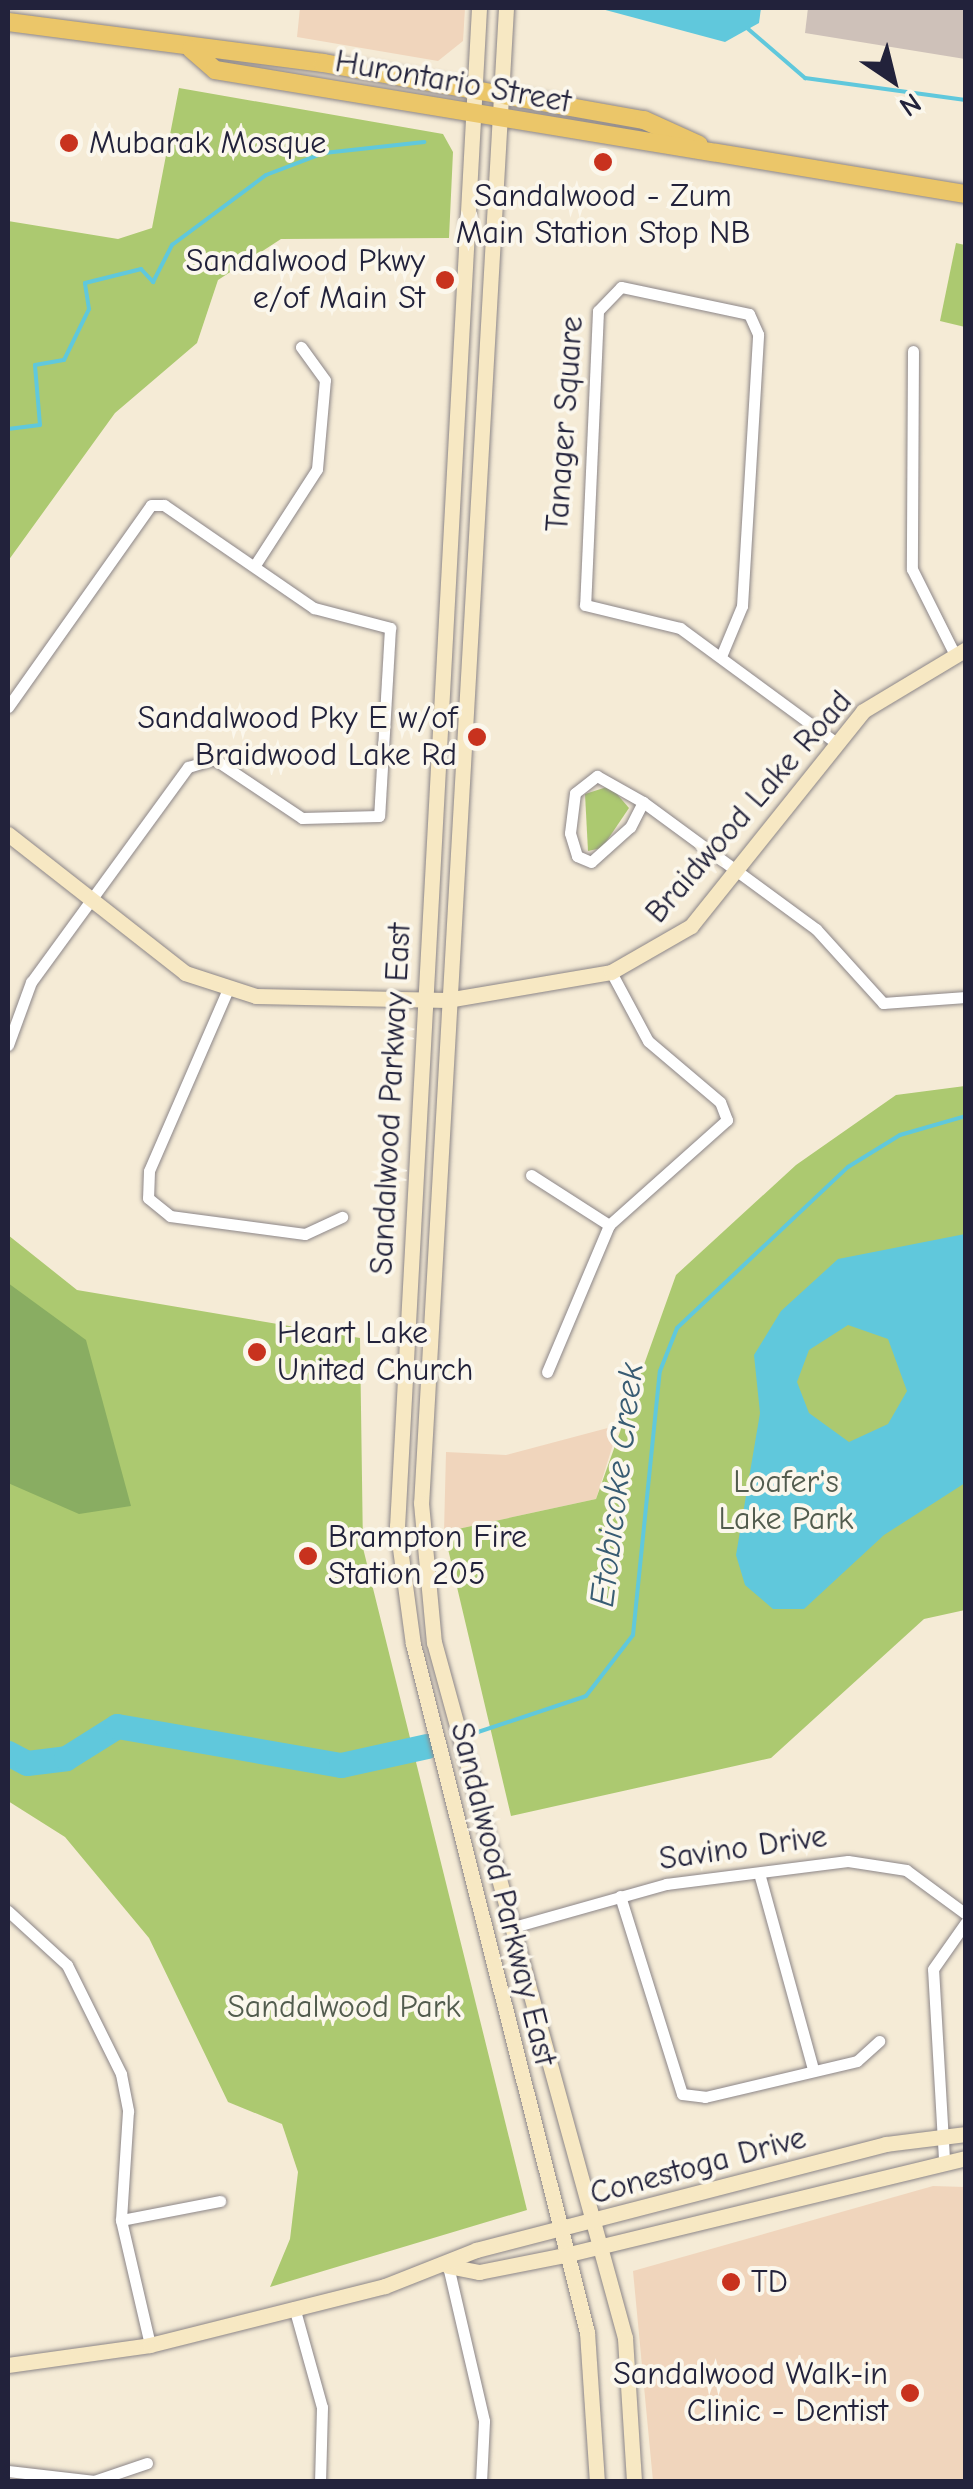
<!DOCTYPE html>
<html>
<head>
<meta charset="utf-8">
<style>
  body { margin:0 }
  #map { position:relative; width:973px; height:2489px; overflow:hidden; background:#f5ebd6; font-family:"Comic Neue",sans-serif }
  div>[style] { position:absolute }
  .built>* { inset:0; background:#f0d5bc }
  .industrial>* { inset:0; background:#cec1b9 }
  .green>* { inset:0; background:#acc970 }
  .forest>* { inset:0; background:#89ad62 }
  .water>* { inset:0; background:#60c8dc }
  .stream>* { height:4px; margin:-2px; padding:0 2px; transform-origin:2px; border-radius:2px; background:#60c8dc }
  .river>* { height:25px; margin:-12.5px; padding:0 12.5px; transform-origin:12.5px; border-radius:12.5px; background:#60c8dc }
  .roads { filter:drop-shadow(0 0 2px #8c8688) drop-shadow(0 0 2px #8c8688) }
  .street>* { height:11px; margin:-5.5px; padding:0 5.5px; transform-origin:5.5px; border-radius:5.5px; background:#fff }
  .secondary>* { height:15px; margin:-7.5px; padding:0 7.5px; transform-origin:7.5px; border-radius:7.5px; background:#f7e8c3 }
  .primary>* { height:18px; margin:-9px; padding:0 9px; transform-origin:9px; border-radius:9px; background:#ebc669 }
  .dots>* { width:28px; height:28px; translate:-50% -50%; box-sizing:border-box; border:5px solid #fbf7ec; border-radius:50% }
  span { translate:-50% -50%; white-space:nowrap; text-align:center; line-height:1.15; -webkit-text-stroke:8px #fbf7ec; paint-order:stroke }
  .street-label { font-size:32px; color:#22223b }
  .poi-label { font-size:32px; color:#22223b }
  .left { translate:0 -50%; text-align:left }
  .right { translate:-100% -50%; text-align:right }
  .park-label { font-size:32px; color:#525c4e }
  .water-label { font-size:35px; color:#385c73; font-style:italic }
  .frame { position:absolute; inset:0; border:10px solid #22223b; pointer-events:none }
  .north { position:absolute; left:843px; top:30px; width:100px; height:100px; -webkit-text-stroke:8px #fbf7ec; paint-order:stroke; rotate:145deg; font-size:28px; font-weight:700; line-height:40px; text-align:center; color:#22223b }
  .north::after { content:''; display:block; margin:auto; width:35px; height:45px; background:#22223b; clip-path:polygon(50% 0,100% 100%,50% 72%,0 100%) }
</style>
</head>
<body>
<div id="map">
  <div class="built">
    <div style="clip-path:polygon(300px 8px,465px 8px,463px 41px,438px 61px,297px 37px)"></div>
    <div style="clip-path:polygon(619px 1425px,596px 1499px,444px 1532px,446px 1452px,506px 1455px)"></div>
    <div style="clip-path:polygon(933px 2186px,965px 2187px,965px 2481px,653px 2481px,633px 2271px)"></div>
  </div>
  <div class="industrial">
    <div style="clip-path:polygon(808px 8px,965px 8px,965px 59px,805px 33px)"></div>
  </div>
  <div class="green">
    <div style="clip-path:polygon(179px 88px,443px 134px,453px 152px,449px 238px,281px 239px,218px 280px,197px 343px,115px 413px,8px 561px,8px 221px,118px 239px,152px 228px)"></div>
    <div style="clip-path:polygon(956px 243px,965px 245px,965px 327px,940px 321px)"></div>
    <div style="clip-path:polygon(610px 786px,629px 808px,602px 848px,588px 851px,585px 794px)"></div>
    <div style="clip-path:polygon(965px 1086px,965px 1610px,924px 1619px,771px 1758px,511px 1816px,444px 1532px,596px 1499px,676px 1275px,796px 1165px,896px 1095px)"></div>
    <div style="clip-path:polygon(8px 1235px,77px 1290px,360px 1338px,363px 1548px,527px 2210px,270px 2287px,290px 2239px,298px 2172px,282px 2124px,228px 2102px,149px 1938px,65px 1837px,8px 1801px)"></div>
  </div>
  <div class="forest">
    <div style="clip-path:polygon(8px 1283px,86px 1340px,131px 1506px,79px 1514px,8px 1483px)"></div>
  </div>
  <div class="water">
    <div style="clip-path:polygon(598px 8px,761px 8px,759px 23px,725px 42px)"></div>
    <div style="clip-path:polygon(evenodd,965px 1234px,965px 1483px,884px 1535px,804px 1609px,773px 1609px,745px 1585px,736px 1555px,760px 1413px,754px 1355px,781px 1311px,838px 1259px,965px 1234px,848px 1325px,888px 1339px,907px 1391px,888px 1424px,849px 1442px,809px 1413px,797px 1382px,809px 1350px,848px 1325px)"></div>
  </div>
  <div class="stream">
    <div style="left:747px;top:28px;width:77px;rotate:40.8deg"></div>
    <div style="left:805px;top:78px;width:162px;rotate:7.8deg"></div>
    <div style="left:8px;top:429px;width:32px;rotate:-7deg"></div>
    <div style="left:40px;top:425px;width:60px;rotate:-94.8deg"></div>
    <div style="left:35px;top:365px;width:29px;rotate:-10deg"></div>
    <div style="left:64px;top:360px;width:57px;rotate:-63.9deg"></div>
    <div style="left:89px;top:309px;width:26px;rotate:-99deg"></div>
    <div style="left:85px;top:283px;width:58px;rotate:-14deg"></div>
    <div style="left:141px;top:269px;width:18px;rotate:47deg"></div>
    <div style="left:153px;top:282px;width:42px;rotate:-62.8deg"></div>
    <div style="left:172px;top:245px;width:117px;rotate:-36.7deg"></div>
    <div style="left:266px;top:175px;width:62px;rotate:-20.8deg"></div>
    <div style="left:324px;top:153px;width:101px;rotate:-6.3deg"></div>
    <div style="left:466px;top:1736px;width:126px;rotate:-18.4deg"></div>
    <div style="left:586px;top:1696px;width:77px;rotate:-52.4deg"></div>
    <div style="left:633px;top:1635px;width:265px;rotate:-84.2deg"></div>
    <div style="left:660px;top:1371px;width:46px;rotate:-68.4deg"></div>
    <div style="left:677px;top:1328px;width:235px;rotate:-43.3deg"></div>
    <div style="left:848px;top:1167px;width:61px;rotate:-31.6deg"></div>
    <div style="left:900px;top:1135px;width:69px;rotate:-16.1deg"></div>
  </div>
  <div class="river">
    <div style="left:8px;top:1753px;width:21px;rotate:28deg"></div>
    <div style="left:27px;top:1763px;width:39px;rotate:-7deg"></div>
    <div style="left:66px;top:1758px;width:60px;rotate:-32.1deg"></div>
    <div style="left:117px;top:1726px;width:227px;rotate:9.9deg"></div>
    <div style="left:341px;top:1765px;width:88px;rotate:-12.5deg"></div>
  </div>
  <div class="roads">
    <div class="street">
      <div style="left:913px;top:351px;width:218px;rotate:90.3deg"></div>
      <div style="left:912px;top:569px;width:96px;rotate:63.4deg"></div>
      <div style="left:255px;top:565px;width:114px;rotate:-57.1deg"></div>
      <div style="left:317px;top:469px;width:89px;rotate:-84.9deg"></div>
      <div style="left:325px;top:380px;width:41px;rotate:-126deg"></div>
      <div style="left:722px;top:654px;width:52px;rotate:-67.4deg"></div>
      <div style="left:742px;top:606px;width:272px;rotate:-86.6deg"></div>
      <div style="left:758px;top:334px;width:22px;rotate:-114deg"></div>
      <div style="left:749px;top:314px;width:131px;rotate:-168.1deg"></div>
      <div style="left:621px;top:287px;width:33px;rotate:134deg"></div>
      <div style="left:598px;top:311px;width:294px;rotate:92.5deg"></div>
      <div style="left:585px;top:605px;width:98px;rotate:13.6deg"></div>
      <div style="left:680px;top:628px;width:191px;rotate:36.3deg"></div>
      <div style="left:8px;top:707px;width:247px;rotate:-54.7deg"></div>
      <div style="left:151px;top:505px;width:13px"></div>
      <div style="left:164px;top:505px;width:182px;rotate:34.5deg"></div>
      <div style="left:314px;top:608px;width:79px;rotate:14.7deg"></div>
      <div style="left:390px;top:628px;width:188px;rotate:93.3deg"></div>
      <div style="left:379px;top:816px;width:77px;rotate:178.5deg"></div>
      <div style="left:302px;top:818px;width:106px;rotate:-146.2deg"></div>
      <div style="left:214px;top:759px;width:27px;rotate:163deg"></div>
      <div style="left:188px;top:767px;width:266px;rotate:126.1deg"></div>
      <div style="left:31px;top:982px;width:67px;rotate:110.1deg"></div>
      <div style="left:597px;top:776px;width:53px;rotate:29.5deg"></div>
      <div style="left:643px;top:802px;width:28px;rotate:117deg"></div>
      <div style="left:630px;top:827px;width:52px;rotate:138.1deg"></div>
      <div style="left:591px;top:862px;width:15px;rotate:-157deg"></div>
      <div style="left:577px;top:856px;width:24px;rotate:-107deg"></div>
      <div style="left:570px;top:833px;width:40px;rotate:-82.9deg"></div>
      <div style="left:575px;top:793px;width:28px;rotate:-38deg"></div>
      <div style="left:643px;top:802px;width:215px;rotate:36.3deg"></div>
      <div style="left:816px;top:929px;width:100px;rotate:47.8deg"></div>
      <div style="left:883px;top:1003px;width:83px;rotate:-4.1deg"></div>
      <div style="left:228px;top:989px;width:198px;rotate:113.5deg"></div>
      <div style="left:149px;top:1171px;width:27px;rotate:92deg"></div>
      <div style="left:148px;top:1198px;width:28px;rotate:39deg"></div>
      <div style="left:170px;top:1216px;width:136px;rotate:7.6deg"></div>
      <div style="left:305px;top:1234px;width:41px;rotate:-24.7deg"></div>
      <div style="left:531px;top:1175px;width:93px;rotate:32.7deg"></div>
      <div style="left:547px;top:1372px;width:160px;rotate:-67.1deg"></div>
      <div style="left:609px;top:1225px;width:158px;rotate:-41.7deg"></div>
      <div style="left:727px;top:1120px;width:19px;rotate:-111deg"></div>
      <div style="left:720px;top:1102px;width:94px;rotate:-139.7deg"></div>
      <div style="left:648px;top:1041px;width:78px;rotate:-118.2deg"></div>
      <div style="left:759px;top:1873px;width:203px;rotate:74.6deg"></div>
      <div style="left:620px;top:1896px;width:207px;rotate:72.6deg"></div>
      <div style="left:682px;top:2094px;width:23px;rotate:7deg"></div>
      <div style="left:705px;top:2097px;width:156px;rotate:-13.3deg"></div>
      <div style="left:857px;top:2061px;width:30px;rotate:-42deg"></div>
      <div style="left:8px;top:1911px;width:80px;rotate:42.5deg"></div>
      <div style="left:67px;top:1965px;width:122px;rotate:63.6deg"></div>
      <div style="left:121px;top:2074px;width:38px;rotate:79deg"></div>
      <div style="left:128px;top:2111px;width:109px;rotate:93.7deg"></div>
      <div style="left:121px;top:2220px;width:128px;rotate:76.9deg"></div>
      <div style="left:517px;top:1926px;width:155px;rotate:-15.7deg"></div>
      <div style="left:666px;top:1884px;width:183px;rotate:-7.2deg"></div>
      <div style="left:848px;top:1861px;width:59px;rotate:8.8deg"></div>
      <div style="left:906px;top:1870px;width:74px;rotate:36.3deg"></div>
      <div style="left:944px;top:2159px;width:190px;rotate:-93.3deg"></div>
      <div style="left:933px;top:1969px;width:57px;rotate:-54.9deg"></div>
      <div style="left:121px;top:2220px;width:101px;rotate:-10.9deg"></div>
      <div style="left:448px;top:2266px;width:159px;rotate:76.9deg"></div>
      <div style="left:484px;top:2421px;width:61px;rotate:92.8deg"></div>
      <div style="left:294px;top:2307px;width:104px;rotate:74.4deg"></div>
      <div style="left:322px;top:2407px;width:75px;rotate:91.5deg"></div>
      <div style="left:8px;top:2471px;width:87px;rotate:6.6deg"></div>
      <div style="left:94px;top:2481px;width:56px;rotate:-18.8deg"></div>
    </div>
    <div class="secondary">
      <div style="left:479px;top:8px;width:1520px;rotate:93.09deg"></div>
      <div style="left:397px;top:1526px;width:119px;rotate:82.3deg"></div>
      <div style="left:413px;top:1644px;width:710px;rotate:75.81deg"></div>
      <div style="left:587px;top:2332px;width:150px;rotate:86.2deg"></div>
      <div style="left:506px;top:8px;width:1497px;rotate:93.25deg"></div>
      <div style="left:421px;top:1503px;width:140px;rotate:84.7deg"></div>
      <div style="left:434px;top:1642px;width:722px;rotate:74.65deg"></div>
      <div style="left:625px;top:2338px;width:144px;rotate:86.4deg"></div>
      <div style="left:8px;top:834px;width:225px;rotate:38.1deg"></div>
      <div style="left:185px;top:973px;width:75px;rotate:17.9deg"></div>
      <div style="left:256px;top:996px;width:191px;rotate:1.2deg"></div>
      <div style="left:447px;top:1000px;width:166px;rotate:-9.7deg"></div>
      <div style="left:611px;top:972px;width:92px;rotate:-29.9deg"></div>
      <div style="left:691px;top:926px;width:275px;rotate:-51.3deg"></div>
      <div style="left:863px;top:711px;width:120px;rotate:-31deg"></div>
      <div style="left:448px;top:2266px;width:32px;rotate:11deg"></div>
      <div style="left:479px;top:2272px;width:88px;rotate:-11.2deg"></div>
      <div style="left:565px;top:2255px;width:413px;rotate:-13.6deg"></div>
      <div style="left:8px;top:2365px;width:143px;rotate:-8deg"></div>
      <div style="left:150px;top:2345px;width:242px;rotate:-14.1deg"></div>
      <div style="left:385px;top:2286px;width:98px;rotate:-21.6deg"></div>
      <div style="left:476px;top:2250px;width:423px;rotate:-14.5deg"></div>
      <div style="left:886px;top:2144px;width:81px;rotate:-7.1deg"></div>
    </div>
    <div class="primary">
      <div style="left:8px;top:22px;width:318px;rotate:7.4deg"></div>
      <div style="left:323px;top:63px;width:326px;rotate:10.1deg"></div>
      <div style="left:644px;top:120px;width:60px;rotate:24.4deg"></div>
      <div style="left:191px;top:49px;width:32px;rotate:41deg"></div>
      <div style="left:215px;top:70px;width:761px;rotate:9.38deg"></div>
    </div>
  </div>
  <div class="dots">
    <div style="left:69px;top:143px;background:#c8321e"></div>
    <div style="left:603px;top:162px;background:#c8321e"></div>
    <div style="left:445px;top:280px;background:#c8321e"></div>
    <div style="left:477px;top:737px;background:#c8321e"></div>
    <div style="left:257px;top:1352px;background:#c8321e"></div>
    <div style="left:308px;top:1556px;background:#c8321e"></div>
    <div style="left:731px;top:2282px;background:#c8321e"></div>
    <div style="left:910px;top:2393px;background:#c8321e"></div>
  </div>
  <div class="street-label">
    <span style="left:453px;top:82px;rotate:10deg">Hurontario Street</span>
    <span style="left:565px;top:424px;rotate:-86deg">Tanager Square</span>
    <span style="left:749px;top:807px;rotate:-49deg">Braidwood Lake Road</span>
    <span style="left:391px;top:1099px;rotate:-87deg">Sandalwood Parkway East</span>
    <span style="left:743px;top:1848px;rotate:-8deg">Savino Drive</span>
    <span style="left:503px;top:1894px;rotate:76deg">Sandalwood Parkway East</span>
    <span style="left:698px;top:2166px;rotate:-15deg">Conestoga Drive</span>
  </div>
  <div class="poi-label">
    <span class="left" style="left:89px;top:143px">Mubarak Mosque</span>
    <span style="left:603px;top:215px">Sandalwood - Zum<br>Main Station Stop NB</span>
    <span class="right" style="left:425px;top:280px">Sandalwood Pkwy<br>e/of Main St</span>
    <span class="right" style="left:457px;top:737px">Sandalwood Pky E w/of<br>Braidwood Lake Rd</span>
    <span class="left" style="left:277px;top:1352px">Heart Lake<br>United Church</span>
    <span class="left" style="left:328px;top:1556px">Brampton Fire<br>Station 205</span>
    <span class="left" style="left:751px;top:2282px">TD</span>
    <span class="right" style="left:888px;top:2393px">Sandalwood Walk-in<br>Clinic - Dentist</span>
  </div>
  <div class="park-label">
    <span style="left:786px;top:1501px">Loafer's<br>Lake Park</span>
    <span style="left:344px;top:2007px">Sandalwood Park</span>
  </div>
  <div class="water-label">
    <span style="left:617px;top:1485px;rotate:-83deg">Etobicoke Creek</span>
  </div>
  <div class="frame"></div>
  <div class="north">N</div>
</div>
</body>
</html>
